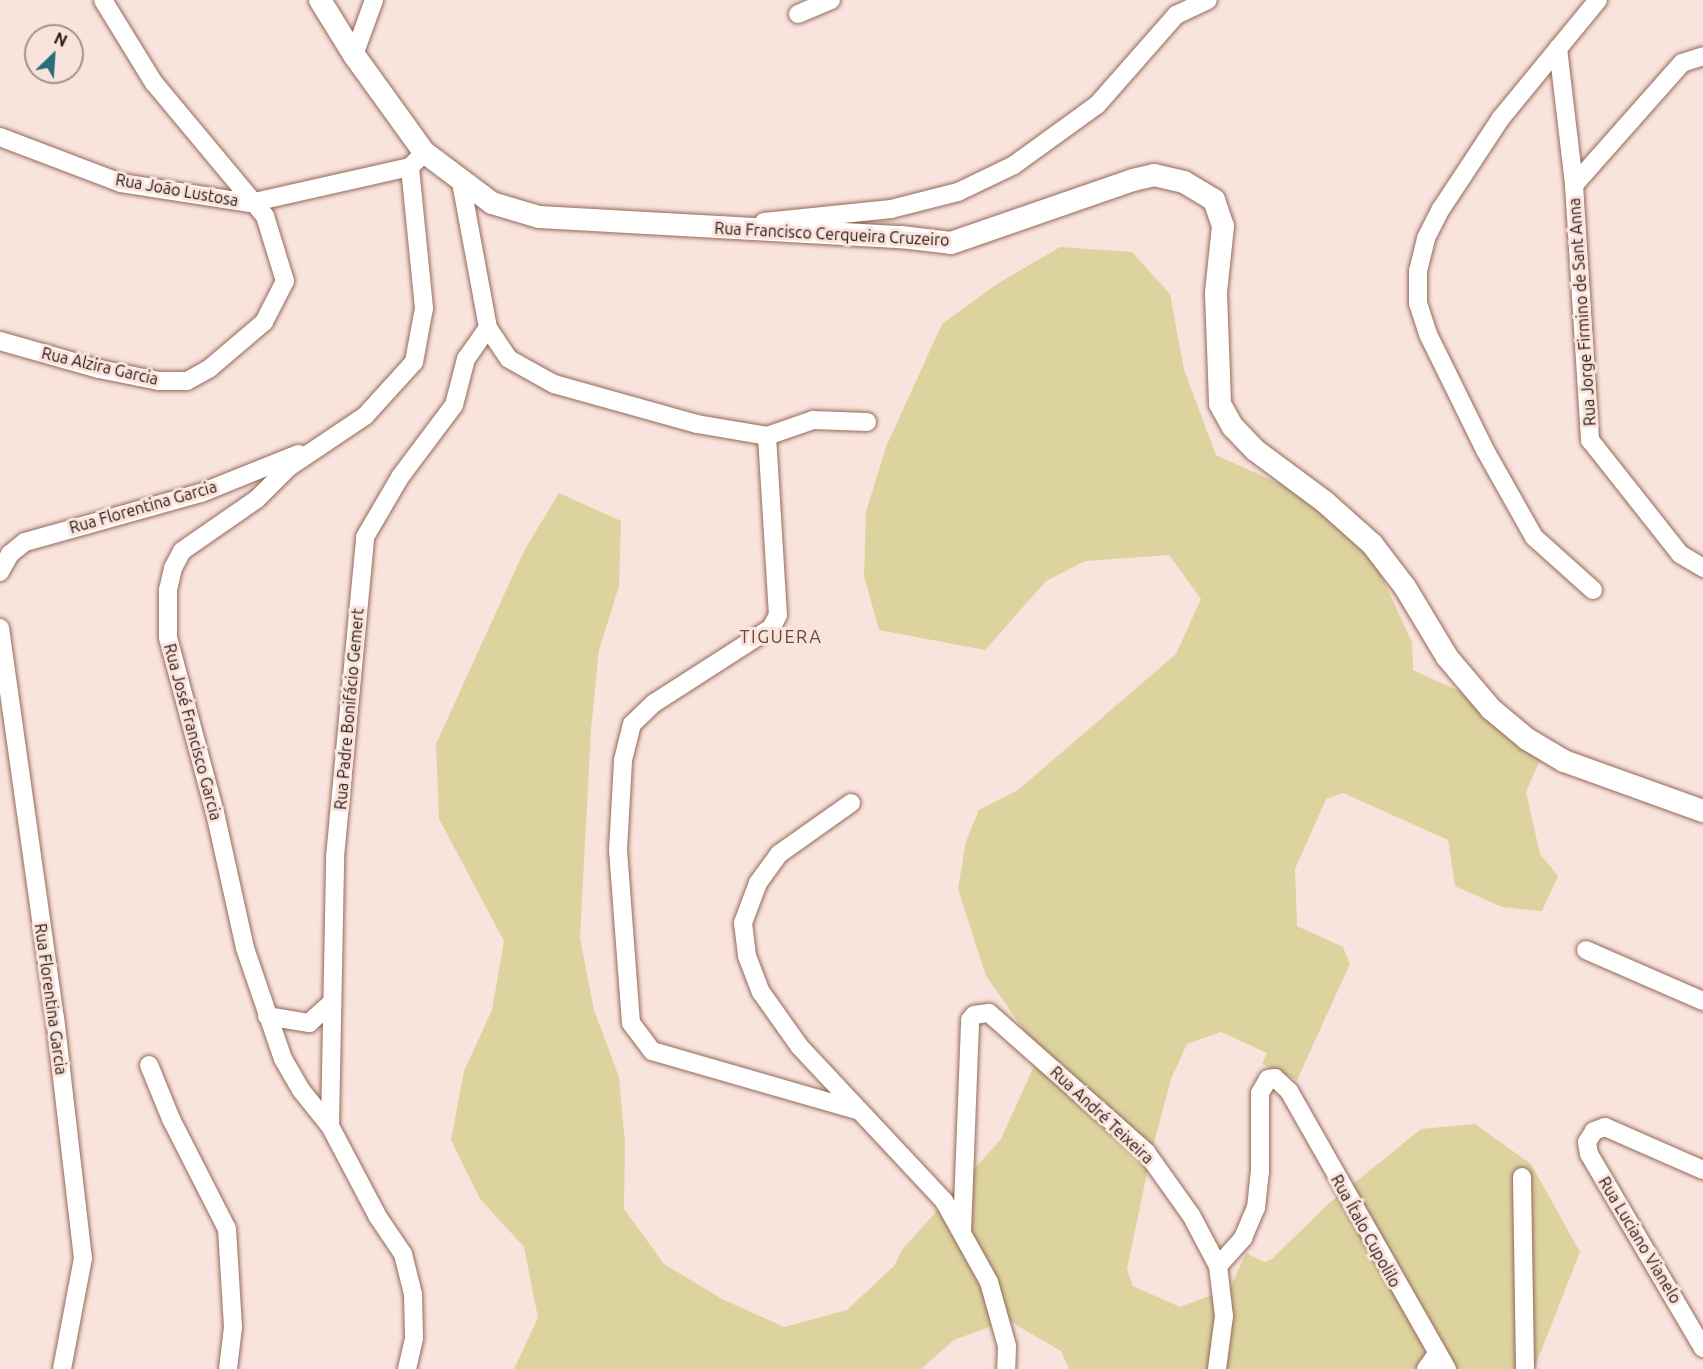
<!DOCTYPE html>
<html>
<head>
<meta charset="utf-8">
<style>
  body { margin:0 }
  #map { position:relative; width:1703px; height:1369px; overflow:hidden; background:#f9e4dd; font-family:Ubuntu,sans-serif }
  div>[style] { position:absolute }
  .green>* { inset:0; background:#dcd39f }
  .roads { filter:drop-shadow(0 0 2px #956859) drop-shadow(0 0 2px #956859) }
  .minor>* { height:18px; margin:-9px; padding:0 9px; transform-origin:9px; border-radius:9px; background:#fff }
  .major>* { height:22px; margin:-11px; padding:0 11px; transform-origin:11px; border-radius:11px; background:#fff }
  span { translate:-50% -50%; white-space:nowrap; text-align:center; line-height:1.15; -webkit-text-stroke:6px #f9e4dd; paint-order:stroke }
  .street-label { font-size:16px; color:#26140e }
  .neighbourhood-label { font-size:18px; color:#6f4637; letter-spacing:1.5px }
  .north { position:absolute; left:24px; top:24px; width:60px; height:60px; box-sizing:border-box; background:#f9e4dd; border:2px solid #a5918a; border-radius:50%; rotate:25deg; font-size:16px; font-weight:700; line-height:24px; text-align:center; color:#26140e }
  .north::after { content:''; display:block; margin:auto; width:21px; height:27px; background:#2a6c7e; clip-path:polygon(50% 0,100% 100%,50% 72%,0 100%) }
</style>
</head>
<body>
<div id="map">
  <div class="green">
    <div style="clip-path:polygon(1060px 247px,1132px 252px,1170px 294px,1184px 370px,1216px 455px,1309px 497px,1375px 562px,1412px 642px,1413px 670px,1459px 691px,1542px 756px,1526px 792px,1540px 854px,1558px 876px,1542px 911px,1502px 907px,1455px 886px,1448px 840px,1343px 793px,1326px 799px,1295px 869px,1297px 926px,1343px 947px,1350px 964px,1297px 1080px,1262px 1064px,1267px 1053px,1221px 1032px,1187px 1044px,1171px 1079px,1151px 1154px,1127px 1269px,1133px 1286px,1180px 1307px,1230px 1288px,1246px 1253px,1265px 1262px,1272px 1259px,1327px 1205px,1421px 1129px,1475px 1124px,1531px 1164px,1580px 1252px,1534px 1369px,1460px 1369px,1433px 1364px,1422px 1369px,1069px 1369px,1061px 1351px,1008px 1320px,954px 1340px,921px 1369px,514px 1369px,538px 1318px,524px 1247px,480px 1199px,451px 1140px,464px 1071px,492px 1010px,504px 941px,439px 819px,436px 744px,524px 551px,559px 493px,621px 521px,619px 586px,599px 650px,591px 730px,580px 938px,594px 1010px,619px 1077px,625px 1144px,624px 1209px,664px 1264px,722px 1299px,784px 1327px,847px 1310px,894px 1266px,902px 1250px,1001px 1139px,1040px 1053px,986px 976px,958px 889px,966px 841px,979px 810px,1018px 790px,1176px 654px,1201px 599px,1169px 555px,1085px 561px,1046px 581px,985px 650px,879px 630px,864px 576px,866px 512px,886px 447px,942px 324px,997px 284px)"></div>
  </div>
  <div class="roads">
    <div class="minor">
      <div style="left:798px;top:14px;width:36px;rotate:-23deg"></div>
      <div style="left:1558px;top:48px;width:138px;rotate:83.3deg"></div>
      <div style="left:1574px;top:185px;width:256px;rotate:86.4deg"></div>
      <div style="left:1590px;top:440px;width:145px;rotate:51.7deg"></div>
      <div style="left:1680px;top:554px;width:27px;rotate:31deg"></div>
      <div style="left:354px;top:55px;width:59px;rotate:-70deg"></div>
      <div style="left:0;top:137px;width:129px;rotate:20.8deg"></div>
      <div style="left:121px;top:183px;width:131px;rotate:8.8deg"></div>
      <div style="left:250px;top:203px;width:164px;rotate:-12.7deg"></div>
      <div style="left:410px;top:167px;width:10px;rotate:-45deg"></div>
      <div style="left:461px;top:182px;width:148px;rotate:79.5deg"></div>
      <div style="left:488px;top:328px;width:37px;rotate:56deg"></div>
      <div style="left:509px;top:359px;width:51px;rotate:29.1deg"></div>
      <div style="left:554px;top:384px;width:148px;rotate:15.6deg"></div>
      <div style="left:697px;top:424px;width:71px;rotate:9.7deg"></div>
      <div style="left:767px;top:436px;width:49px;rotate:-19.2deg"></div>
      <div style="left:813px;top:420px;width:54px;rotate:2.1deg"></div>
      <div style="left:1574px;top:185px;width:163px;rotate:-48.5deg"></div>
      <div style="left:1682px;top:63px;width:22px;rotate:-18deg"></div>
      <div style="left:764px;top:222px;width:128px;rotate:-5.8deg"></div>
      <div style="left:891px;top:209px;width:69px;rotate:-14.2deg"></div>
      <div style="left:958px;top:192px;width:62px;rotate:-25.7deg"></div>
      <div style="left:1014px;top:165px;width:102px;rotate:-35.9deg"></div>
      <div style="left:1097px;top:105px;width:120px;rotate:-48.7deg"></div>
      <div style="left:1176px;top:15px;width:35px;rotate:-25deg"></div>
      <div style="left:0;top:341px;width:103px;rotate:15.8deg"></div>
      <div style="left:99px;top:369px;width:61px;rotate:11.3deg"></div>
      <div style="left:159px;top:381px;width:28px"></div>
      <div style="left:187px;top:381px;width:26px;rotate:-29deg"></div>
      <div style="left:210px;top:368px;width:71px;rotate:-40.4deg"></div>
      <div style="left:264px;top:322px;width:46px;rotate:-62.9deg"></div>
      <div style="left:285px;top:281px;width:68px;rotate:-107.1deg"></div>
      <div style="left:265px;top:216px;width:173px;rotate:-129.8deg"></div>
      <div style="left:154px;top:83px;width:97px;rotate:-121.6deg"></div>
      <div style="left:767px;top:436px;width:179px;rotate:86.5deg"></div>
      <div style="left:778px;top:615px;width:15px;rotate:118deg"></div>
      <div style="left:771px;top:628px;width:139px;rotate:147.3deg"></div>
      <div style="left:654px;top:703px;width:30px;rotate:136deg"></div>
      <div style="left:632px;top:724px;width:38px;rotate:104deg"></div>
      <div style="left:623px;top:761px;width:89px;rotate:93.2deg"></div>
      <div style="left:618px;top:850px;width:173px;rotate:85.7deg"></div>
      <div style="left:631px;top:1023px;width:35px;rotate:53deg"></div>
      <div style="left:652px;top:1051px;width:216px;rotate:16.1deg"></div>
      <div style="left:0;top:572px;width:21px;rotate:-61deg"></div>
      <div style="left:10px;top:554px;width:19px;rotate:-39deg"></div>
      <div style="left:25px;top:542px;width:183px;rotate:-15.6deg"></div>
      <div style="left:201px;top:493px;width:105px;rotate:-21.9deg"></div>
      <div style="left:1593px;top:590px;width:79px;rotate:-138.1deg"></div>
      <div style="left:1534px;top:537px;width:100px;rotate:-119.4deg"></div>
      <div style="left:1485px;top:450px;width:129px;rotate:-116.2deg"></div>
      <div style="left:1428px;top:334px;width:32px;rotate:-108deg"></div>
      <div style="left:1418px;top:304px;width:33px;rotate:-90deg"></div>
      <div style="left:1418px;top:271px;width:34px;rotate:-76deg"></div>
      <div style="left:1426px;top:238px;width:33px;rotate:-63deg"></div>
      <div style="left:1441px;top:209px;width:109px;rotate:-56.6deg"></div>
      <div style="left:1501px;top:118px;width:153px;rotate:-50.6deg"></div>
      <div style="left:0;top:628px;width:393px;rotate:82deg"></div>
      <div style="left:55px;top:1017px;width:243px;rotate:83.4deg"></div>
      <div style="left:83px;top:1258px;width:113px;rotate:100.7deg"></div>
      <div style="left:851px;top:803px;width:88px;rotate:144.7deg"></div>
      <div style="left:779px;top:854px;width:36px;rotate:126deg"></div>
      <div style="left:758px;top:883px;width:43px;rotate:110.6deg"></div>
      <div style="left:743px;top:923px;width:33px;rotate:83deg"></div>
      <div style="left:747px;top:956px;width:39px;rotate:69deg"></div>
      <div style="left:761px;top:992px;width:67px;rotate:54.7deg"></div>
      <div style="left:800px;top:1047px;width:211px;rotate:46.9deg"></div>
      <div style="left:944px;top:1201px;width:93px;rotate:60.9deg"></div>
      <div style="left:989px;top:1282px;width:66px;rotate:74.3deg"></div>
      <div style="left:1007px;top:1346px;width:23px;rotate:92deg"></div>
      <div style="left:1586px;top:950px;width:128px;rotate:23.6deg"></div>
      <div style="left:267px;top:1016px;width:43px;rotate:9.5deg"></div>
      <div style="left:309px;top:1023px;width:28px;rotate:-42deg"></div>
      <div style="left:149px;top:1065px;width:58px;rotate:67.8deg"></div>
      <div style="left:171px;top:1119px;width:123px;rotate:63deg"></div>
      <div style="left:227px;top:1229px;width:98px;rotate:86.5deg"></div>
      <div style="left:233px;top:1327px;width:42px;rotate:96.8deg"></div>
      <div style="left:330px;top:1126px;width:269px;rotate:-88.9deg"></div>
      <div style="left:335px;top:857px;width:321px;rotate:-84.6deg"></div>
      <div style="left:365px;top:537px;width:69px;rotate:-59.7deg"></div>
      <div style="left:400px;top:477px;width:90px;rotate:-53.1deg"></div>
      <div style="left:454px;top:405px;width:48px;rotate:-75.4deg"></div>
      <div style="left:466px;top:359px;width:38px;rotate:-55deg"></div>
      <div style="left:1703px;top:1170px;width:107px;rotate:-156.3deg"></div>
      <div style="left:1605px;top:1127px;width:12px;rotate:160deg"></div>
      <div style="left:1594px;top:1131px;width:13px;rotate:122deg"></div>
      <div style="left:1587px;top:1142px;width:12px;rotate:81deg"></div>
      <div style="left:1589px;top:1154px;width:225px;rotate:59.6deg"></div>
      <div style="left:1522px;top:1177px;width:192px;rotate:89.1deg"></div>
      <div style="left:962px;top:1232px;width:212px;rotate:-87.8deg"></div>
      <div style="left:970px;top:1020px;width:6px;rotate:-51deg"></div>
      <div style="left:974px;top:1015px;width:15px;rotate:-8deg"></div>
      <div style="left:989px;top:1013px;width:210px;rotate:41.5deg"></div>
      <div style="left:1146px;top:1152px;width:77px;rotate:54.5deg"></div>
      <div style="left:1191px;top:1215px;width:58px;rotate:62.1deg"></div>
      <div style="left:1218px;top:1266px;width:38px;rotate:-48deg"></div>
      <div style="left:1243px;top:1238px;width:33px;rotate:-67deg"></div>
      <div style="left:1256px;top:1208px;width:36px;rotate:-84deg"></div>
      <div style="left:1260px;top:1172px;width:79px;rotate:-90deg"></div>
      <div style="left:1260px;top:1093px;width:16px;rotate:-60deg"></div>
      <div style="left:1268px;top:1079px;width:7px;rotate:-8deg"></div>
      <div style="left:1275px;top:1078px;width:19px;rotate:43deg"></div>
      <div style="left:1289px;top:1091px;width:320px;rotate:60.4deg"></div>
      <div style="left:407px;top:1369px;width:32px;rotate:-77deg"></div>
      <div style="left:414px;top:1338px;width:44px;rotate:-91.3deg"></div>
      <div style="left:413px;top:1294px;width:41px;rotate:-104deg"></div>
      <div style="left:403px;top:1254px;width:45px;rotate:-124deg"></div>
      <div style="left:378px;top:1217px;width:103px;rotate:-117.8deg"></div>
      <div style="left:330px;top:1126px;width:46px;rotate:-128.9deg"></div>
      <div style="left:301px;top:1090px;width:36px;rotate:-120deg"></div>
      <div style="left:283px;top:1059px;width:117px;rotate:-108.9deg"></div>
      <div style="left:245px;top:948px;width:138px;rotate:-102.5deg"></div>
      <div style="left:215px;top:813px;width:182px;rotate:-105deg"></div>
      <div style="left:168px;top:637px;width:47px;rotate:-90deg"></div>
      <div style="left:168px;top:590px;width:23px;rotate:-77deg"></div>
      <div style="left:173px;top:568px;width:19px;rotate:-62deg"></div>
      <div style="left:182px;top:551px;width:91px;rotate:-34.7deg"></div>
      <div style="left:257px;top:499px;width:45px;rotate:-45deg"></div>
      <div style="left:289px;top:467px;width:92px;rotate:-33.9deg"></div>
      <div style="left:365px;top:416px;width:73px;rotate:-47.8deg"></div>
      <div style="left:414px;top:362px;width:55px;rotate:-79.5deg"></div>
      <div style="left:424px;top:308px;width:142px;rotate:-95.7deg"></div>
      <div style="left:1217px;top:1369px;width:53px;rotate:-82.5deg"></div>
      <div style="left:1224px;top:1316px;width:50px;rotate:-96.8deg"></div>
      <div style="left:1426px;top:1369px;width:19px;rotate:-54deg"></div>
    </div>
    <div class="major">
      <div style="left:320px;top:0;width:65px;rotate:58.3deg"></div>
      <div style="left:354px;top:55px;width:120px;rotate:54.2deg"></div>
      <div style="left:424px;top:152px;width:85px;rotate:36.9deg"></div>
      <div style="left:492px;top:203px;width:49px;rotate:16.6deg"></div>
      <div style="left:539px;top:217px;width:363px;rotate:3.2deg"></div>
      <div style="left:901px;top:237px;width:50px;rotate:6.8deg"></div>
      <div style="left:951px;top:243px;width:193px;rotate:-19.1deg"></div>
      <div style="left:1133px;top:180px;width:22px;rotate:-13deg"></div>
      <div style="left:1154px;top:175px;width:31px;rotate:13deg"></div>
      <div style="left:1184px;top:182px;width:35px;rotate:31deg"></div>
      <div style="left:1214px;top:200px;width:28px;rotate:71deg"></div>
      <div style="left:1223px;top:226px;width:67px;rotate:96deg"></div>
      <div style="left:1216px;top:293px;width:111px;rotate:87.9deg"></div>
      <div style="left:1220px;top:404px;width:26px;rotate:61deg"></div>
      <div style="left:1233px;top:427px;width:32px;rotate:46deg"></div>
      <div style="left:1255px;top:450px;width:87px;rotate:36.6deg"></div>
      <div style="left:1325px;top:502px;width:63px;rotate:41.8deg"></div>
      <div style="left:1372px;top:544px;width:54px;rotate:52.5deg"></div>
      <div style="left:1405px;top:587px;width:82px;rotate:59deg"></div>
      <div style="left:1447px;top:657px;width:68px;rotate:49.8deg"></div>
      <div style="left:1491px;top:709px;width:47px;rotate:39.8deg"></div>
      <div style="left:1527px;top:739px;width:43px;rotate:30.7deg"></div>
      <div style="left:1564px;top:761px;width:148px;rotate:19.8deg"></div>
    </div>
  </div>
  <div class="street-label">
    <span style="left:177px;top:190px;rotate:10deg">Rua João Lustosa</span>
    <span style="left:832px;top:234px;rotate:3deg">Rua Francisco Cerqueira Cruzeiro</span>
    <span style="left:1582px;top:312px;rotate:-94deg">Rua Jorge Firmino de Sant Anna</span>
    <span style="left:100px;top:366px;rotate:13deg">Rua Alzira Garcia</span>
    <span style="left:143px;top:507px;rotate:-16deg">Rua Florentina Garcia</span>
    <span style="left:349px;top:709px;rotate:-85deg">Rua Padre Bonifácio Gemert</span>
    <span style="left:193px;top:732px;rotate:75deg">Rua José Francisco Garcia</span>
    <span style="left:51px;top:999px;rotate:82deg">Rua Florentina Garcia</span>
    <span style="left:1102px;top:1115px;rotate:43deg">Rua André Teixeira</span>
    <span style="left:1366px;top:1231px;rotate:61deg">Rua Ítalo Cupolilo</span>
    <span style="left:1640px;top:1240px;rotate:59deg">Rua Luciano Vianelo</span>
  </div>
  <div class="neighbourhood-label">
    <span style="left:781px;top:636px">TIGUERA</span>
  </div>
  <div class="north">N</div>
</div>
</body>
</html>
